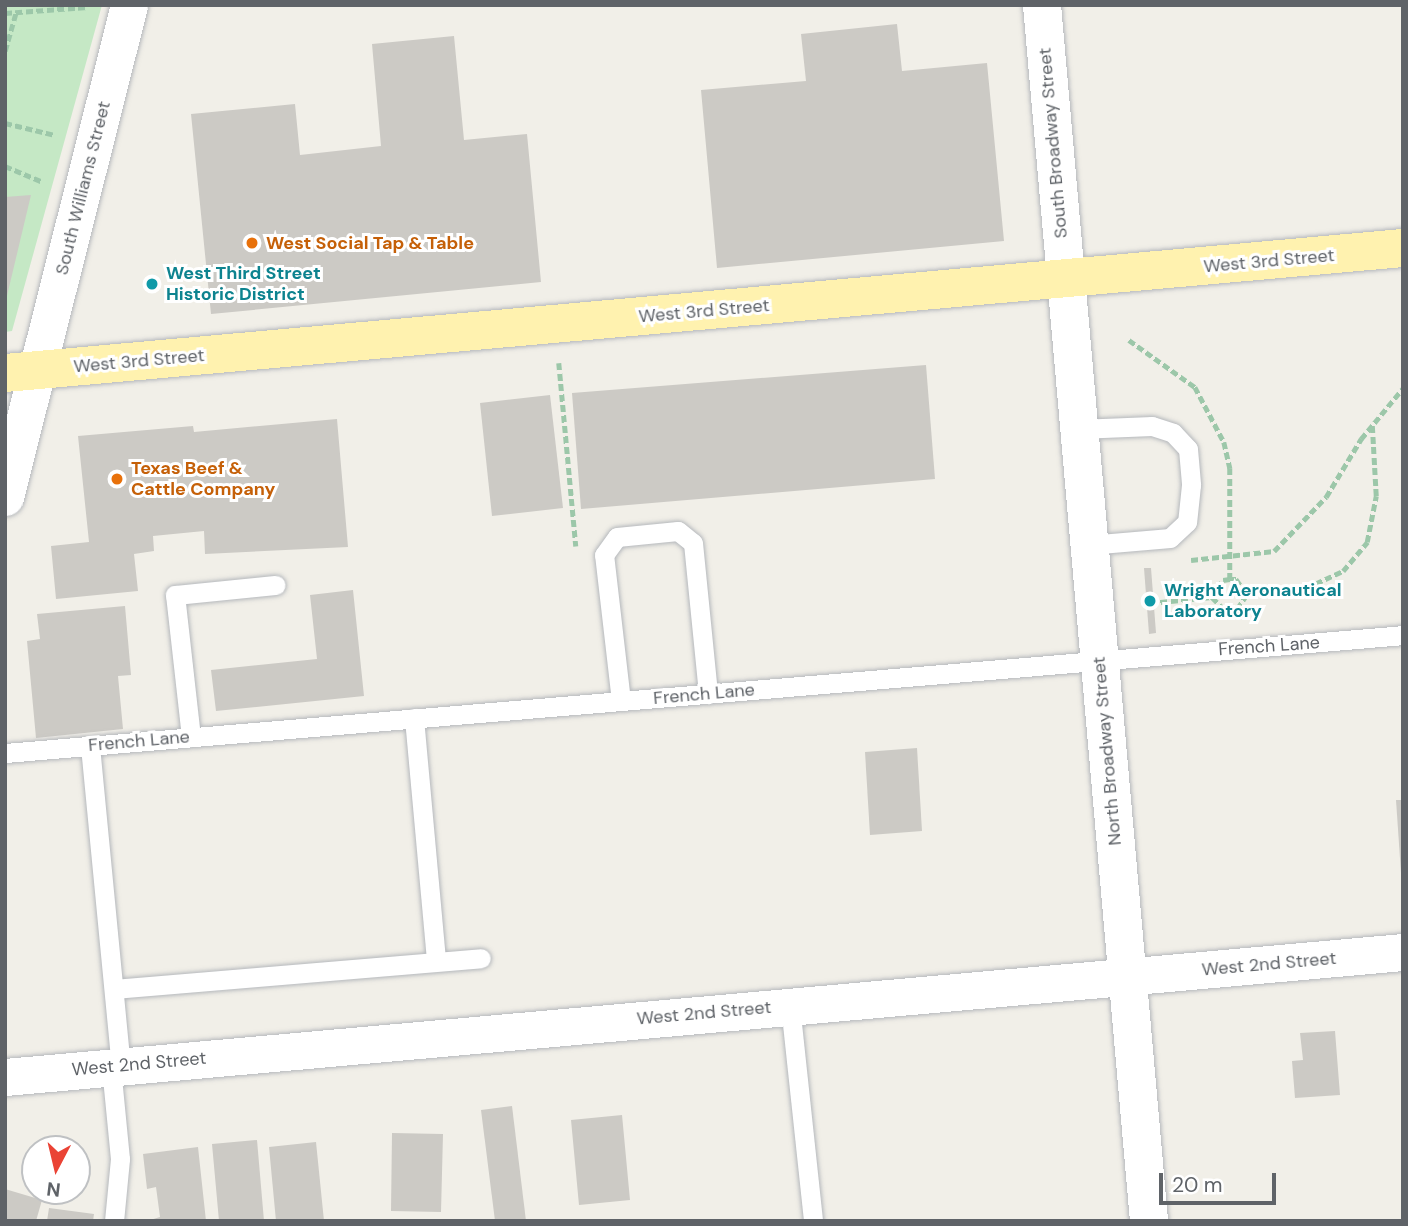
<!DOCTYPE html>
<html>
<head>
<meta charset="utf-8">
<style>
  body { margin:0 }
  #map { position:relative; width:1408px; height:1226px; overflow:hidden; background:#f1efe8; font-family:"DM Sans",sans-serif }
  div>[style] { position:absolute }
  .green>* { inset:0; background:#c5e8c5 }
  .building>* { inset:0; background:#cccac5 }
  .path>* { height:4.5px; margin-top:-2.25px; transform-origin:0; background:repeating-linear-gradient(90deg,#9cc7a9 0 7px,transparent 0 10.5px) }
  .roads { filter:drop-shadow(0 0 2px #b5b8bc) drop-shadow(0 0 2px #b5b8bc) }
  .lane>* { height:19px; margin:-9.5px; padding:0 9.5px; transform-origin:9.5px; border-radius:9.5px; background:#fff }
  .street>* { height:37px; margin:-18.5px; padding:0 18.5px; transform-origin:18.5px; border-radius:18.5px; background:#fff }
  .secondary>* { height:38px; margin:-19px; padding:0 19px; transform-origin:19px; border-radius:19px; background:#fff }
  .primary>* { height:38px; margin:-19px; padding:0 19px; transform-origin:19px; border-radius:19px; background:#fff2af }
  .dots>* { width:19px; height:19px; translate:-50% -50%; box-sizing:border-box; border:4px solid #fff; border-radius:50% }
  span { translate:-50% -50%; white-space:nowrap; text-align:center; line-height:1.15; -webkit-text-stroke:6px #fff; paint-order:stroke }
  .street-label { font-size:18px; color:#5f6368 }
  .food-label { font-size:18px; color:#c56008; font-weight:700 }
  .left { translate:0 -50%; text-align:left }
  .culture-label { font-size:18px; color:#0d838f; font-weight:700 }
  .frame { position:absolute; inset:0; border:7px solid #5f6368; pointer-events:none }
  .north { position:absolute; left:21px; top:1135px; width:70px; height:70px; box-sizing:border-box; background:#fff; border:2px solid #bfc1c3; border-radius:50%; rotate:187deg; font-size:19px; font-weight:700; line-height:28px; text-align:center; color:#5f6368 }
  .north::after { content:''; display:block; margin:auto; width:24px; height:32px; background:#ea4335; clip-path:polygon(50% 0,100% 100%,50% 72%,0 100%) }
  .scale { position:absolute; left:1159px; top:1173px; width:117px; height:32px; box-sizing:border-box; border:4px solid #5f6368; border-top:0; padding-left:9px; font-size:21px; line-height:24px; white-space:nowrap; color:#5f6368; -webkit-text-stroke:5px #fff; paint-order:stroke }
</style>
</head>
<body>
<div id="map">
  <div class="green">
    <div style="clip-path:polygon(5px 5px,102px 5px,12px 331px,5px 332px)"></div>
  </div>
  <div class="building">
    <div style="clip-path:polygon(897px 24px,902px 71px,987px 63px,1004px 241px,717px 268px,701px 90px,806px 81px,801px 34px)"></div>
    <div style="clip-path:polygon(454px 36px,464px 140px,527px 134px,541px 282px,211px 314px,191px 114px,295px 104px,300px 155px,381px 146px,372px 44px)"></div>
    <div style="clip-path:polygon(31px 195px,6px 300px,5px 300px,5px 197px)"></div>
    <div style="clip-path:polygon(926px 365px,935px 479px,581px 509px,572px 393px)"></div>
    <div style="clip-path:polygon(550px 395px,563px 508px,492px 516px,480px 403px)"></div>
    <div style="clip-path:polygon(337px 419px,348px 547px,205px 554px,204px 531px,153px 536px,154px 551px,134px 554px,138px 591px,56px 599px,51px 546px,89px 542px,78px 436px,193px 426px,194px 432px)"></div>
    <div style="clip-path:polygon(1144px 568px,1151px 568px,1156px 633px,1149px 634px)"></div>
    <div style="clip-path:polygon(353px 590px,364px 696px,216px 711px,211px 670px,317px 659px,310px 595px)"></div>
    <div style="clip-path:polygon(125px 606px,131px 675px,118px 676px,123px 729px,36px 738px,27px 641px,40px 639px,37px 614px)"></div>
    <div style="clip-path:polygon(917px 748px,922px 831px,870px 835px,865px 752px)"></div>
    <div style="clip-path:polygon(1396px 800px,1403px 800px,1403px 873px,1401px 873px)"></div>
    <div style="clip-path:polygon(1335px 1031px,1340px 1095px,1295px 1098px,1292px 1061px,1303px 1060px,1300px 1033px)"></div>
    <div style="clip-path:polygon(512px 1106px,526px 1221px,495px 1221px,481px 1110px)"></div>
    <div style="clip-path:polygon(622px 1115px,630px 1200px,579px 1205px,571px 1120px)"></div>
    <div style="clip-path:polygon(392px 1133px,443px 1134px,441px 1212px,391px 1211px)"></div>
    <div style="clip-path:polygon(257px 1140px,264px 1221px,219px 1221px,212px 1144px)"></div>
    <div style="clip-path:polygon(316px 1142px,324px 1221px,276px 1221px,269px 1147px)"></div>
    <div style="clip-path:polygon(198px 1147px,206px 1221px,147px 1221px,160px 1217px,156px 1187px,147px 1189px,143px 1154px)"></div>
    <div style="clip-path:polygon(5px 1189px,42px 1200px,36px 1221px,5px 1221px)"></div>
    <div style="clip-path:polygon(49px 1208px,94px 1214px,93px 1221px,47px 1221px)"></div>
  </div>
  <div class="path">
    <div style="left:5px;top:13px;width:83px;rotate:-4.1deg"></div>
    <div style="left:5px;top:51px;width:41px;rotate:-74.2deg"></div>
    <div style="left:5px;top:123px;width:51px;rotate:13.5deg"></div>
    <div style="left:5px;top:166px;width:41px;rotate:22.8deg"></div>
    <div style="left:1129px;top:340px;width:81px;rotate:35.5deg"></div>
    <div style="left:1195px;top:387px;width:62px;rotate:62.2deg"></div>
    <div style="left:1224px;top:442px;width:27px;rotate:77deg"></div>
    <div style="left:1230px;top:468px;width:111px;rotate:90deg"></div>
    <div style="left:559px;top:363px;width:184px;rotate:84.7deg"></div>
    <div style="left:1191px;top:560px;width:83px;rotate:-6.2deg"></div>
    <div style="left:1274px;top:551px;width:75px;rotate:-46.1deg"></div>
    <div style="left:1326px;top:497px;width:68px;rotate:-58.9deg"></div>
    <div style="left:1361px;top:439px;width:66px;rotate:-50.5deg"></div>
    <div style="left:1212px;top:597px;width:20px;rotate:-57deg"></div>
    <div style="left:1223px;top:580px;width:7px;rotate:-8deg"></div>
    <div style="left:1230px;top:579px;width:6px"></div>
    <div style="left:1236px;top:579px;width:19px;rotate:54deg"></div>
    <div style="left:1150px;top:603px;width:62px;rotate:-5.5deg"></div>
    <div style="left:1212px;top:597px;width:18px;rotate:45deg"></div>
    <div style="left:1225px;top:610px;width:12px;rotate:-5deg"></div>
    <div style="left:1237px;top:609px;width:18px;rotate:-56deg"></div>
    <div style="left:1247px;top:594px;width:59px;rotate:-5.8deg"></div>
    <div style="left:1306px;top:588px;width:41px;rotate:-24.7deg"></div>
    <div style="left:1343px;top:571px;width:38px;rotate:-50deg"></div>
    <div style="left:1367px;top:542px;width:47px;rotate:-78.9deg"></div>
    <div style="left:1376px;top:496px;width:72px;rotate:-93.2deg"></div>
  </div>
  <div class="roads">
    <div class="lane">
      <div style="left:1078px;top:429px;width:74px;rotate:-2.3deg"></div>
      <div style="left:1152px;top:426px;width:22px;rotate:18deg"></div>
      <div style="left:1173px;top:433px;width:22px;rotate:47deg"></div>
      <div style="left:1188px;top:449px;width:36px;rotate:85deg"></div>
      <div style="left:1191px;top:485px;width:37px;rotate:96deg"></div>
      <div style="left:1187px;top:522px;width:23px;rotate:137deg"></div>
      <div style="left:1170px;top:538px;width:82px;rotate:175.1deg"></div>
      <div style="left:621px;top:701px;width:147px;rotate:-96.6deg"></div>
      <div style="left:604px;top:555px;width:22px;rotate:-54deg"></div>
      <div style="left:617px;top:537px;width:61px;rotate:-5.6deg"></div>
      <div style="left:678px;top:531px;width:19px;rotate:39deg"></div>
      <div style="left:693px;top:543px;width:152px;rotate:84.3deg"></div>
      <div style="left:414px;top:718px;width:244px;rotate:84.8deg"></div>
      <div style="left:191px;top:737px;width:143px;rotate:-96.4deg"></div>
      <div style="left:175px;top:595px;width:101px;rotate:-5.7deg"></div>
      <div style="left:90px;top:746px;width:321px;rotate:84.5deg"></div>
      <div style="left:5px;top:753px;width:1403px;rotate:-4.82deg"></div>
      <div style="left:114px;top:989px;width:368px;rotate:-4.8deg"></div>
      <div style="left:790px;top:1005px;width:217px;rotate:83.9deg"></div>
      <div style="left:111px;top:1067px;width:92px;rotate:84.4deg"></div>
      <div style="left:120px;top:1159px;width:62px;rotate:95.5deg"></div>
    </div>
    <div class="street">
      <div style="left:5px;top:497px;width:507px;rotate:-75.85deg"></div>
      <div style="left:5px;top:1077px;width:1404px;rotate:-5.11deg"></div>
    </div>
    <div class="secondary">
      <div style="left:1042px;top:5px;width:1221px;rotate:84.97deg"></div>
    </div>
    <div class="primary">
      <div style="left:5px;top:373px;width:1404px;rotate:-5.11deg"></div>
    </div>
  </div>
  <div class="dots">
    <div style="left:252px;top:243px;background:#e8710a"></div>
    <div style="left:152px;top:284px;background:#0f9aa8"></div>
    <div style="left:117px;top:479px;background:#e8710a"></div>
    <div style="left:1150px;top:601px;background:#0f9aa8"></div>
  </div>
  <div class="street-label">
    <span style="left:1053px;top:143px;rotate:-95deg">South Broadway Street</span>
    <span style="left:83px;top:188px;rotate:-76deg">South Williams Street</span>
    <span style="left:1269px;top:261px;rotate:-5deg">West 3rd Street</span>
    <span style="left:704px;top:311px;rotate:-5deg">West 3rd Street</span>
    <span style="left:139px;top:361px;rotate:-5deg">West 3rd Street</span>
    <span style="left:1269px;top:646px;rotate:-4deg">French Lane</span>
    <span style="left:704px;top:694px;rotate:-5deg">French Lane</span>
    <span style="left:139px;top:741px;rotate:-5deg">French Lane</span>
    <span style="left:1107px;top:751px;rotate:-95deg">North Broadway Street</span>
    <span style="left:1269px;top:964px;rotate:-5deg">West 2nd Street</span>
    <span style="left:704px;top:1013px;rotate:-5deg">West 2nd Street</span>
    <span style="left:139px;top:1064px;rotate:-5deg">West 2nd Street</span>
  </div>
  <div class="food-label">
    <span class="left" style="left:266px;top:243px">West Social Tap &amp; Table</span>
    <span class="left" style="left:131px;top:479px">Texas Beef &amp;<br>Cattle Company</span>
  </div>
  <div class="culture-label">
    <span class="left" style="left:166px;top:284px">West Third Street<br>Historic District</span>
    <span class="left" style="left:1164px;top:601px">Wright Aeronautical<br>Laboratory</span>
  </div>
  <div class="frame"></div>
  <div class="north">N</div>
  <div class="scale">20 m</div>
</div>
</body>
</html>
